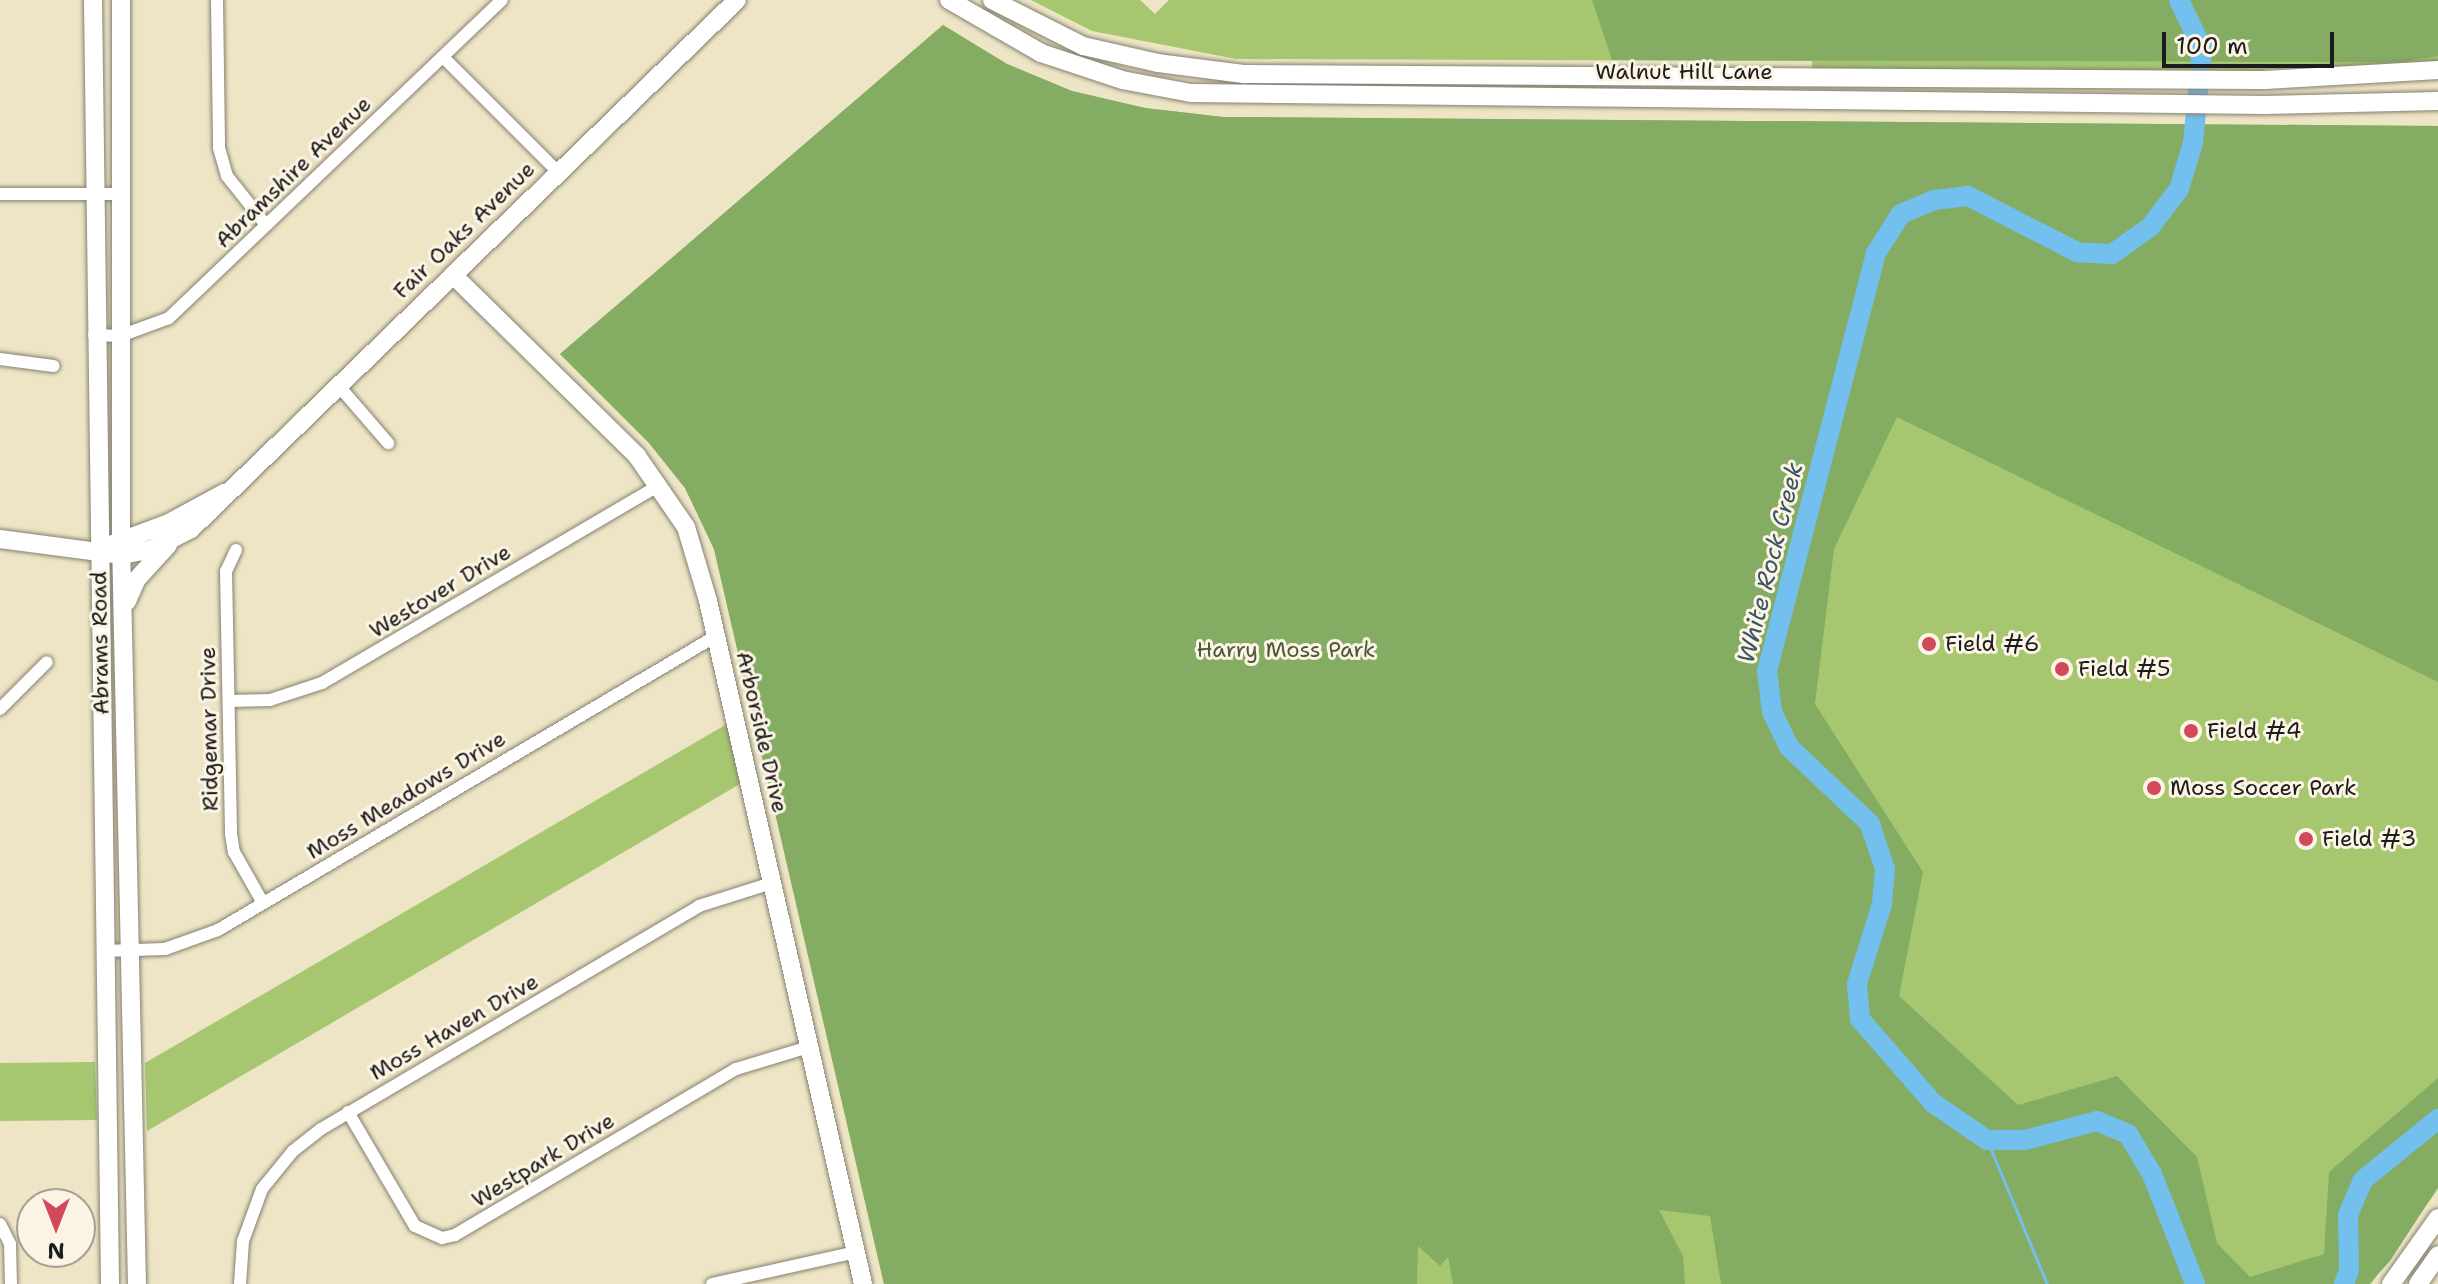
<!DOCTYPE html>
<html>
<head>
<meta charset="utf-8">
<style>
  body { margin:0 }
  #map { position:relative; width:2438px; height:1284px; overflow:hidden; background:#eee5c6; font-family:"Shantell Sans",sans-serif }
  div>[style] { position:absolute }
  .green>* { inset:0; background:#a6c770 }
  .forest>* { inset:0; background:#84ac62 }
  .stream>* { height:3px; margin:-1.5px; padding:0 1.5px; transform-origin:1.5px; border-radius:1.5px; background:#73bfed }
  .river>* { height:20px; margin:-10px; padding:0 10px; transform-origin:10px; border-radius:10px; background:#73bfed }
  .roads { filter:drop-shadow(0 0 2px #858071) drop-shadow(0 0 2px #858071) }
  .street>* { height:12px; margin:-6px; padding:0 6px; transform-origin:6px; border-radius:6px; background:#fff }
  .secondary>* { height:18px; margin:-9px; padding:0 9px; transform-origin:9px; border-radius:9px; background:#fff }
  .dots>* { width:22px; height:22px; translate:-50% -50%; box-sizing:border-box; border:4px solid #fcf5e5; border-radius:50% }
  span { translate:-50% -50%; white-space:nowrap; text-align:center; line-height:1.15; -webkit-text-stroke:6px #fcf5e5; paint-order:stroke }
  .street-label { font-size:22px; color:#1c1c1c }
  .poi-label { font-size:22px; color:#1c1c1c }
  .left { translate:0 -50%; text-align:left }
  .park-label { font-size:22px; color:#4c5839 }
  .water-label { font-size:24px; color:#3a5565; font-style:italic }
  .north { position:absolute; left:16px; top:1188px; width:80px; height:80px; box-sizing:border-box; background:#fcf5e5; border:2px solid #a29e95; border-radius:50%; rotate:180deg; font-size:22px; font-weight:700; line-height:32px; text-align:center; color:#1c1c1c }
  .north::after { content:''; display:block; margin:auto; width:28px; height:36px; background:#d1495b; clip-path:polygon(50% 0,100% 100%,50% 72%,0 100%) }
  .scale { position:absolute; left:2162px; top:32px; width:172px; height:36px; box-sizing:border-box; border:4px solid #1c1c1c; border-top:0; padding-left:10px; font-size:24px; line-height:28px; white-space:nowrap; color:#1c1c1c; -webkit-text-stroke:6px #fcf5e5; paint-order:stroke }
</style>
</head>
<body>
<div id="map">
  <div class="green">
    <div style="clip-path:polygon(1031px 0,1140px 0,1155px 14px,1169px 0,2438px 0,2438px 65px,2264px 69px,2261px 88px,1813px 87px,1812px 61px,1236px 59px,1092px 31px)"></div>
    <div style="clip-path:polygon(943px 25px,1007px 64px,1072px 91px,1145px 108px,1223px 117px,2438px 126px,2438px 1189px,2371px 1284px,884px 1284px,714px 549px,685px 488px,649px 443px,560px 354px)"></div>
    <div style="clip-path:polygon(727px 724px,740px 784px,147px 1131px,145px 1063px)"></div>
    <div style="clip-path:polygon(95px 1062px,97px 1120px,0 1121px,0 1063px)"></div>
  </div>
  <div class="forest">
    <div style="clip-path:polygon(1592px 0,2438px 0,2438px 56px,2400px 62px,1612px 60px)"></div>
    <div style="clip-path:polygon(943px 25px,1007px 64px,1072px 91px,1145px 108px,1223px 117px,2438px 126px,2438px 682px,1897px 417px,1834px 549px,1815px 704px,1923px 872px,1899px 996px,2018px 1105px,2117px 1076px,2197px 1157px,2217px 1243px,2250px 1277px,2324px 1254px,2329px 1172px,2438px 1078px,2438px 1187px,2390px 1261px,2369px 1284px,1721px 1284px,1710px 1216px,1659px 1210px,1683px 1256px,1685px 1284px,1453px 1284px,1448px 1257px,1440px 1266px,1418px 1246px,1417px 1284px,884px 1284px,714px 549px,685px 488px,649px 443px,560px 354px)"></div>
  </div>
  <div class="stream">
    <div style="left:1987px;top:1140px;width:156px;rotate:67.4deg"></div>
  </div>
  <div class="river">
    <div style="left:2179px;top:0;width:53px;rotate:64.4deg"></div>
    <div style="left:2202px;top:48px;width:95px;rotate:95.4deg"></div>
    <div style="left:2193px;top:143px;width:48px;rotate:106.9deg"></div>
    <div style="left:2179px;top:189px;width:48px;rotate:127.3deg"></div>
    <div style="left:2150px;top:227px;width:47px;rotate:144.6deg"></div>
    <div style="left:2112px;top:254px;width:35px;rotate:-177deg"></div>
    <div style="left:2077px;top:252px;width:123px;rotate:-152.8deg"></div>
    <div style="left:1968px;top:196px;width:34px;rotate:173deg"></div>
    <div style="left:1934px;top:200px;width:36px;rotate:157deg"></div>
    <div style="left:1901px;top:214px;width:46px;rotate:122.7deg"></div>
    <div style="left:1876px;top:253px;width:432px;rotate:104.6deg"></div>
    <div style="left:1767px;top:671px;width:41px;rotate:83deg"></div>
    <div style="left:1772px;top:712px;width:39px;rotate:64deg"></div>
    <div style="left:1789px;top:747px;width:112px;rotate:43.5deg"></div>
    <div style="left:1870px;top:824px;width:47px;rotate:71.6deg"></div>
    <div style="left:1885px;top:869px;width:35px;rotate:95deg"></div>
    <div style="left:1882px;top:904px;width:84px;rotate:107.4deg"></div>
    <div style="left:1857px;top:984px;width:35px;rotate:85deg"></div>
    <div style="left:1860px;top:1019px;width:111px;rotate:49deg"></div>
    <div style="left:1933px;top:1103px;width:65px;rotate:34.4deg"></div>
    <div style="left:1987px;top:1140px;width:38px"></div>
    <div style="left:2025px;top:1140px;width:74px;rotate:-14.8deg"></div>
    <div style="left:2097px;top:1121px;width:34px;rotate:23deg"></div>
    <div style="left:2128px;top:1134px;width:47px;rotate:59deg"></div>
    <div style="left:2152px;top:1174px;width:118px;rotate:68.6deg"></div>
    <div style="left:2344px;top:1284px;width:15px;rotate:-70deg"></div>
    <div style="left:2349px;top:1270px;width:55px;rotate:-91deg"></div>
    <div style="left:2348px;top:1215px;width:38px;rotate:-67deg"></div>
    <div style="left:2363px;top:1180px;width:97px;rotate:-39.1deg"></div>
  </div>
  <div class="roads">
    <div class="street">
      <div style="left:217px;top:0;width:148px;rotate:89.2deg"></div>
      <div style="left:219px;top:148px;width:29px;rotate:74deg"></div>
      <div style="left:227px;top:176px;width:63px;rotate:51.5deg"></div>
      <div style="left:443px;top:57px;width:163px;rotate:45deg"></div>
      <div style="left:0;top:194px;width:120px"></div>
      <div style="left:94px;top:335px;width:26px;rotate:2deg"></div>
      <div style="left:120px;top:336px;width:52px;rotate:-20.2deg"></div>
      <div style="left:169px;top:318px;width:460px;rotate:-43.7deg"></div>
      <div style="left:0;top:359px;width:54px;rotate:7.4deg"></div>
      <div style="left:338px;top:385px;width:77px;rotate:49.2deg"></div>
      <div style="left:236px;top:550px;width:23px;rotate:115deg"></div>
      <div style="left:226px;top:571px;width:263px;rotate:88.9deg"></div>
      <div style="left:231px;top:834px;width:18px;rotate:81deg"></div>
      <div style="left:234px;top:852px;width:59px;rotate:60.4deg"></div>
      <div style="left:230px;top:701px;width:40px;rotate:-1.4deg"></div>
      <div style="left:270px;top:700px;width:55px;rotate:-18.1deg"></div>
      <div style="left:322px;top:683px;width:392px;rotate:-30.4deg"></div>
      <div style="left:0;top:709px;width:66px;rotate:-45deg"></div>
      <div style="left:104px;top:951px;width:61px;rotate:-1.9deg"></div>
      <div style="left:165px;top:949px;width:56px;rotate:-19.7deg"></div>
      <div style="left:218px;top:930px;width:578px;rotate:-30.56deg"></div>
      <div style="left:348px;top:1112px;width:132px;rotate:59.6deg"></div>
      <div style="left:415px;top:1226px;width:30px;rotate:24deg"></div>
      <div style="left:442px;top:1238px;width:13px;rotate:-13deg"></div>
      <div style="left:455px;top:1235px;width:326px;rotate:-30.6deg"></div>
      <div style="left:736px;top:1069px;width:76px;rotate:-16.8deg"></div>
      <div style="left:0;top:1224px;width:22px;rotate:63deg"></div>
      <div style="left:10px;top:1244px;width:40px;rotate:88.6deg"></div>
      <div style="left:240px;top:1284px;width:43px;rotate:-86deg"></div>
      <div style="left:243px;top:1241px;width:55px;rotate:-69.9deg"></div>
      <div style="left:262px;top:1189px;width:49px;rotate:-50.8deg"></div>
      <div style="left:293px;top:1151px;width:36px;rotate:-38deg"></div>
      <div style="left:321px;top:1129px;width:439px;rotate:-30.5deg"></div>
      <div style="left:699px;top:906px;width:77px;rotate:-17.5deg"></div>
      <div style="left:712px;top:1284px;width:148px;rotate:-12.5deg"></div>
    </div>
    <div class="secondary">
      <div style="left:93px;top:0;width:1284px;rotate:89.24deg"></div>
      <div style="left:121px;top:0;width:540px;rotate:90deg"></div>
      <div style="left:121px;top:540px;width:744px;rotate:88.77deg"></div>
      <div style="left:949px;top:0;width:106px;rotate:29.9deg"></div>
      <div style="left:1041px;top:53px;width:85px;rotate:18.4deg"></div>
      <div style="left:1122px;top:80px;width:70px;rotate:10.7deg"></div>
      <div style="left:1191px;top:93px;width:1074px;rotate:0.64deg"></div>
      <div style="left:2265px;top:105px;width:173px;rotate:-1.3deg"></div>
      <div style="left:992px;top:0;width:102px;rotate:26.8deg"></div>
      <div style="left:1083px;top:46px;width:77px;rotate:12.8deg"></div>
      <div style="left:1158px;top:63px;width:87px;rotate:7.3deg"></div>
      <div style="left:1244px;top:74px;width:1021px;rotate:0.34deg"></div>
      <div style="left:2265px;top:80px;width:173px;rotate:-3.3deg"></div>
      <div style="left:453px;top:275px;width:258px;rotate:44.5deg"></div>
      <div style="left:637px;top:456px;width:86px;rotate:55.4deg"></div>
      <div style="left:686px;top:527px;width:77px;rotate:73.4deg"></div>
      <div style="left:708px;top:601px;width:700px;rotate:77.21deg"></div>
      <div style="left:0;top:539px;width:123px;rotate:7.5deg"></div>
      <div style="left:122px;top:555px;width:31px;rotate:-11deg"></div>
      <div style="left:152px;top:549px;width:44px;rotate:-27.1deg"></div>
      <div style="left:191px;top:529px;width:760px;rotate:-44.09deg"></div>
      <div style="left:113px;top:544px;width:60px;rotate:-20.6deg"></div>
      <div style="left:169px;top:523px;width:63px;rotate:-28.6deg"></div>
      <div style="left:127px;top:601px;width:24px;rotate:-66deg"></div>
      <div style="left:137px;top:579px;width:46px;rotate:-47.6deg"></div>
      <div style="left:2391px;top:1284px;width:81px;rotate:-54.5deg"></div>
      <div style="left:2418px;top:1284px;width:35px;rotate:-55deg"></div>
    </div>
  </div>
  <div class="dots">
    <div style="left:1929px;top:644px;background:#d1495b"></div>
    <div style="left:2062px;top:669px;background:#d1495b"></div>
    <div style="left:2191px;top:731px;background:#d1495b"></div>
    <div style="left:2154px;top:788px;background:#d1495b"></div>
    <div style="left:2306px;top:839px;background:#d1495b"></div>
  </div>
  <div class="street-label">
    <span style="left:1684px;top:72px">Walnut Hill Lane</span>
    <span style="left:293px;top:172px;rotate:-44deg">Abramshire Avenue</span>
    <span style="left:464px;top:230px;rotate:-44deg">Fair Oaks Avenue</span>
    <span style="left:440px;top:591px;rotate:-31deg">Westover Drive</span>
    <span style="left:100px;top:643px;rotate:-91deg">Abrams Road</span>
    <span style="left:209px;top:729px;rotate:-91deg">Ridgemar Drive</span>
    <span style="left:762px;top:732px;rotate:77deg">Arborside Drive</span>
    <span style="left:406px;top:795px;rotate:-31deg">Moss Meadows Drive</span>
    <span style="left:454px;top:1027px;rotate:-30deg">Moss Haven Drive</span>
    <span style="left:543px;top:1160px;rotate:-31deg">Westpark Drive</span>
  </div>
  <div class="poi-label">
    <span class="left" style="left:1945px;top:644px">Field #6</span>
    <span class="left" style="left:2078px;top:669px">Field #5</span>
    <span class="left" style="left:2207px;top:731px">Field #4</span>
    <span class="left" style="left:2170px;top:788px">Moss Soccer Park</span>
    <span class="left" style="left:2322px;top:839px">Field #3</span>
  </div>
  <div class="park-label">
    <span style="left:1286px;top:650px">Harry Moss Park</span>
  </div>
  <div class="water-label">
    <span style="left:1771px;top:563px;rotate:-76deg">White Rock Creek</span>
  </div>
  <div class="north">N</div>
  <div class="scale">100 m</div>
</div>
</body>
</html>
